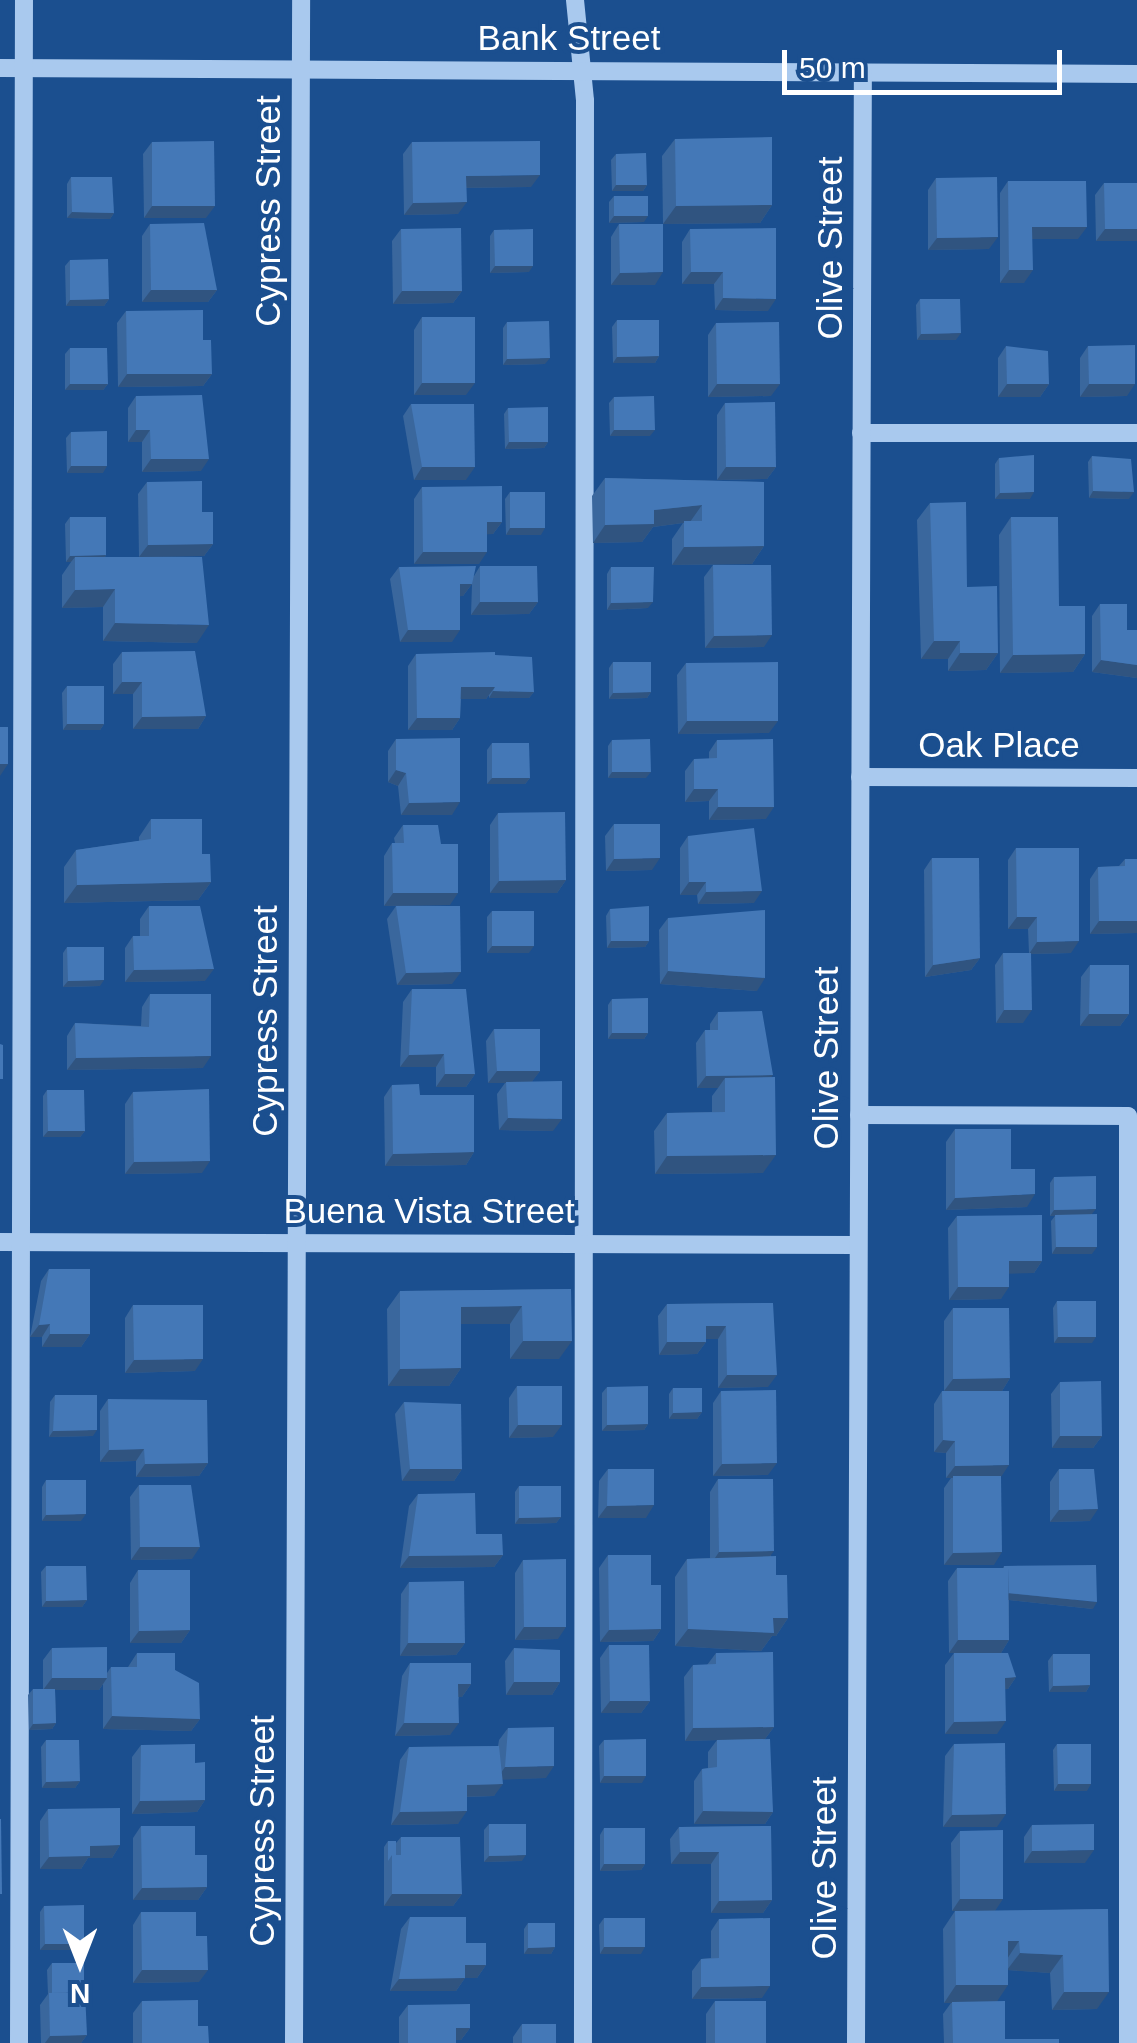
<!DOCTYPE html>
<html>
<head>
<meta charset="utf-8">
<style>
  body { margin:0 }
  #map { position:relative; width:1137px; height:2043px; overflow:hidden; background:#1b4f8f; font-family:Helvetica,sans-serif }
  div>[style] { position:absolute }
  .minor>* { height:18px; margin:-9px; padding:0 9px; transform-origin:9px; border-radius:9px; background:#a9c9ee }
  .wall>* { inset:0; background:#3a679d }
  .shaded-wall>* { inset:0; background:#305480 }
  .building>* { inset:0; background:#4478b7 }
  span { translate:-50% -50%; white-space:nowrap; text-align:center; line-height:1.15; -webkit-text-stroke:8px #1b4f8f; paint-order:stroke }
  .street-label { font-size:35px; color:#fff }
  .north { position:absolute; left:30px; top:1913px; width:100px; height:100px; -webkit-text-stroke:8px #1b4f8f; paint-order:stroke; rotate:180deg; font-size:28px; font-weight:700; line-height:40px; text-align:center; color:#fff }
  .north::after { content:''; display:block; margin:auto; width:35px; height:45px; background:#fff; clip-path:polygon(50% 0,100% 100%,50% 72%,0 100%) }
  .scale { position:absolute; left:782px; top:50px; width:280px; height:45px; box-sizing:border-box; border:5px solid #fff; border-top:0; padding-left:12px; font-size:30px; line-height:35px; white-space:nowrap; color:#fff; -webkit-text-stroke:8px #1b4f8f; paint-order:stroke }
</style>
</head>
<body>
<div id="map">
  <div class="minor">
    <div style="left:575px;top:0;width:101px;rotate:84.3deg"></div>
    <div style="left:585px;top:101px;width:1942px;rotate:90.06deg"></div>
    <div style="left:0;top:68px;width:1137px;rotate:0.3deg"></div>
    <div style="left:861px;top:433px;width:276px"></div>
    <div style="left:860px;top:777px;width:277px;rotate:0.2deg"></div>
    <div style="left:859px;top:1115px;width:269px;rotate:0.2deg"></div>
    <div style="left:1128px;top:1116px;width:927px;rotate:90deg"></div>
    <div style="left:0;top:1242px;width:858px;rotate:0.2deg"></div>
    <div style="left:19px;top:2043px;width:2043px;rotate:-89.86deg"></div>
    <div style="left:294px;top:2043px;width:2043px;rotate:-89.8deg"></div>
    <div style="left:856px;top:2043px;width:1970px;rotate:-89.8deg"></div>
  </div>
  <div class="wall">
    <div style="clip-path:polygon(675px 139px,772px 205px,760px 223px,663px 224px,662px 156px)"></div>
    <div style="clip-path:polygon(152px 142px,206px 218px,144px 218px,143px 154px)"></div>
    <div style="clip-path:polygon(412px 142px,531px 187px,466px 188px,458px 214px,404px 215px,403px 154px)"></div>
    <div style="clip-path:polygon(616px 154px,647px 185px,643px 191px,612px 191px,611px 160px)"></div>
    <div style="clip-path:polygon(71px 177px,114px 213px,110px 219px,67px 218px,67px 184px)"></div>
    <div style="clip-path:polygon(936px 178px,989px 249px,928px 250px,928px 190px)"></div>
    <div style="clip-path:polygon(1008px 181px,1078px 239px,1032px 239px,1024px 283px,1000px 283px,1000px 193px)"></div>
    <div style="clip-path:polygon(1104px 183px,1137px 183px,1137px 241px,1096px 241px,1095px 195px)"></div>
    <div style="clip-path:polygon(614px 196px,644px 222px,609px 223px,609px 202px)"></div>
    <div style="clip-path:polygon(150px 224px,217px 290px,208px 302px,142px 302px,142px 236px)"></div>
    <div style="clip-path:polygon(619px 224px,655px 285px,611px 285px,611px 237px)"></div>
    <div style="clip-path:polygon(401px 229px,462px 291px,453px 303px,393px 304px,392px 241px)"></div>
    <div style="clip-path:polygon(690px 229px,768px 311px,715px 310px,714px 284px,682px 284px,682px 242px)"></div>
    <div style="clip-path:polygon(494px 230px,529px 272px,490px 273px,490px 236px)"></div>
    <div style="clip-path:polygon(70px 260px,109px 299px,104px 306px,66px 306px,65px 266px)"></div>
    <div style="clip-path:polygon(920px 299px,956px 340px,917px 340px,916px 305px)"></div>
    <div style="clip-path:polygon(126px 311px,203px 340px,212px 374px,203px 386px,118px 387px,117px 323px)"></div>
    <div style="clip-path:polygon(422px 317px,466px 395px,414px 395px,414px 330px)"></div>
    <div style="clip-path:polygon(617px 320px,659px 356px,655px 363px,613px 363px,612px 327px)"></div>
    <div style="clip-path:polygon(507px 322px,545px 364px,503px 365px,503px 328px)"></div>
    <div style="clip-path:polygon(716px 323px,771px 396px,708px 397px,708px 335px)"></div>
    <div style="clip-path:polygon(1006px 346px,1049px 384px,1040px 397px,998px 397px,998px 358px)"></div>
    <div style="clip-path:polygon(1088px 346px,1127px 396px,1080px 397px,1080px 358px)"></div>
    <div style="clip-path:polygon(70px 348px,108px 384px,103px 390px,65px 390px,65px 354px)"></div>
    <div style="clip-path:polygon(136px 396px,201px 471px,142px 472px,142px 442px,128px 442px,128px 408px)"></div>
    <div style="clip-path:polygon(614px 397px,650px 436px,610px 436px,609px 403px)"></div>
    <div style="clip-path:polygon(725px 403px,776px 467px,767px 479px,717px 480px,717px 415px)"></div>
    <div style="clip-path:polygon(411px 404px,466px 480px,414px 480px,403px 416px)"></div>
    <div style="clip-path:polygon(508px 408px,548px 442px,544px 448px,505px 449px,504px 414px)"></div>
    <div style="clip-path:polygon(71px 432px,103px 473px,67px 473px,66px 438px)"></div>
    <div style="clip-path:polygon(1092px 456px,1129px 499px,1089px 498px,1088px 462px)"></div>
    <div style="clip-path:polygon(999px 458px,1030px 499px,995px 499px,995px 464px)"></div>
    <div style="clip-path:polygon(605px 478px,764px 482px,764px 546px,752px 564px,672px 565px,672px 539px,683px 523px,653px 527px,642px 542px,593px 543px,592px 496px)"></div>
    <div style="clip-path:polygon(147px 482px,202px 512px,213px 544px,204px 556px,139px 557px,138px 494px)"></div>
    <div style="clip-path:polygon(422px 487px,502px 522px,493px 534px,487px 534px,479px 564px,414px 564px,414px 499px)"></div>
    <div style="clip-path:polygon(510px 492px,541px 535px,506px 535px,505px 499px)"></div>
    <div style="clip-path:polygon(930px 503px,967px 587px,998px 653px,986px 670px,948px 671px,948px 659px,921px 659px,917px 520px)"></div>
    <div style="clip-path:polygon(70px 517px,106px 555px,105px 557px,197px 643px,103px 641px,103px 607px,62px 608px,62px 575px,71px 562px,66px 562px,65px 524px)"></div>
    <div style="clip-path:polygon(1011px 517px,1085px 654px,1073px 672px,1000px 673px,999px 535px)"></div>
    <div style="clip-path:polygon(713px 565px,764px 647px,705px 648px,704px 577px)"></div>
    <div style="clip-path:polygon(480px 566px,538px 602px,529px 614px,471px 615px,472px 584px,463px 596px,460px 596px,452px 642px,400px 642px,390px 579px,399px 567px,474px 576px)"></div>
    <div style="clip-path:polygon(611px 567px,648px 608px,607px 610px,607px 574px)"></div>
    <div style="clip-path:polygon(1100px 604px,1127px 630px,1137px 630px,1137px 678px,1092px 672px,1092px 616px)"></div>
    <div style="clip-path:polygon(122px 652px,206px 716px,198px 729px,133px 729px,133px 694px,113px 694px,113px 664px)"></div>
    <div style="clip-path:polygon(416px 654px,495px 655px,534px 692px,529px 698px,489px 698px,489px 695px,486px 699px,461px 699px,460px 718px,452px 730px,408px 730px,408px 666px)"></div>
    <div style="clip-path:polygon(613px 662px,651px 692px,647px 698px,609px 699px,609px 668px)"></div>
    <div style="clip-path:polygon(686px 663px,769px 733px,678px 734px,677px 675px)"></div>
    <div style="clip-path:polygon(67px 686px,104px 724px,100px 730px,63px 730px,62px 693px)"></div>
    <div style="clip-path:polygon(396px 739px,452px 815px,401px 815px,398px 786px,388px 782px,388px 751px)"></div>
    <div style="clip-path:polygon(612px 740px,646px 778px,608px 778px,608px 746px)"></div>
    <div style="clip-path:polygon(717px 740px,766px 819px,709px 820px,709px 801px,685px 802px,685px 771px,694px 759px,709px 759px,709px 752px)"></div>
    <div style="clip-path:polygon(492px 743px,530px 778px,525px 784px,487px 784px,487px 750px)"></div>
    <div style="clip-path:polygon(498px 813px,566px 880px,557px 893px,490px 893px,490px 825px)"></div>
    <div style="clip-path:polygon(151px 819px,202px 854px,211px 882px,198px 900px,64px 903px,64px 867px,76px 850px,139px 841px,139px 837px)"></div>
    <div style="clip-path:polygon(614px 824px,652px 870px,606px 871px,605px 836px)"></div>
    <div style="clip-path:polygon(403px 825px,450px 905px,384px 906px,384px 856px,392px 843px,395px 843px,394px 838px)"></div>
    <div style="clip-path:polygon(688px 836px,754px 903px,698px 904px,697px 895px,680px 895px,680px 848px)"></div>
    <div style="clip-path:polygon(1016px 848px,1071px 953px,1031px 954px,1023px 1023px,996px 1023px,995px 965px,1003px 953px,1029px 953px,1028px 929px,1008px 929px,1008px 860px)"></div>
    <div style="clip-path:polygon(932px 858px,980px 958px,971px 970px,925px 977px,924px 870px)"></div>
    <div style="clip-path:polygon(1125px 859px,1137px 859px,1137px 933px,1090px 934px,1090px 879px,1098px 867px,1119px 866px)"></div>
    <div style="clip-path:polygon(149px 906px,205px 981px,125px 982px,125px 948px,133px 936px,140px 936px,140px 919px)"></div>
    <div style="clip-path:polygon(396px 906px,452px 984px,397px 985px,387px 919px)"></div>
    <div style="clip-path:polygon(610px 909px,649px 941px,645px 947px,607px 948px,606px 916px)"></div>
    <div style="clip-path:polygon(492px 911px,529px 953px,487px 953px,487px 917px)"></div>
    <div style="clip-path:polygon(668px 918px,757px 991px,660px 984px,659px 930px)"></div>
    <div style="clip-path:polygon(67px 947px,100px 986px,63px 987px,63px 953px)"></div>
    <div style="clip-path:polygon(1090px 965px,1129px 1014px,1120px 1026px,1080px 1026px,1081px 977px)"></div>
    <div style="clip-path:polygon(412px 989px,475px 1074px,466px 1087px,436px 1087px,436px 1067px,400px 1067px,403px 1002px)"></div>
    <div style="clip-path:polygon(150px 994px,203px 1068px,67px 1070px,67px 1036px,75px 1023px,141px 1026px,142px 1007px)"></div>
    <div style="clip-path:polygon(612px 999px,648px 1033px,644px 1039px,608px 1039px,608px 1005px)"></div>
    <div style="clip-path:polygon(718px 1012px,771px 1077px,763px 1173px,655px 1174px,654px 1131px,667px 1113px,712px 1112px,712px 1096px,718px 1088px,697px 1088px,696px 1043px,705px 1030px,710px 1030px,710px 1024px)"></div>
    <div style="clip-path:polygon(494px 1029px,540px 1071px,532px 1081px,553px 1131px,499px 1130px,497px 1094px,505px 1083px,488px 1083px,486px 1041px)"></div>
    <div style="clip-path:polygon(392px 1085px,420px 1095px,474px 1152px,466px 1165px,385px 1166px,384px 1097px)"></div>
    <div style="clip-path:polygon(47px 1090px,85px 1131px,80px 1137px,43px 1137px,43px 1096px)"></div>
    <div style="clip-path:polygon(133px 1092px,202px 1173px,125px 1174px,125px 1104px)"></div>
    <div style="clip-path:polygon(955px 1129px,1011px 1169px,1027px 1207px,946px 1210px,946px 1142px)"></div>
    <div style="clip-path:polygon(1054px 1177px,1092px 1214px,1092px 1254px,1052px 1254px,1051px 1221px,1055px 1216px,1050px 1216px,1050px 1183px)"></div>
    <div style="clip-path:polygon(957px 1216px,1042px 1261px,1034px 1273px,1009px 1273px,1001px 1299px,949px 1300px,948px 1228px)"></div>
    <div style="clip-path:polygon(49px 1269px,90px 1334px,81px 1347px,42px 1347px,42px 1337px,30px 1337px,41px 1281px)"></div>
    <div style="clip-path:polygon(571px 1289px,559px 1359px,510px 1359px,510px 1324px,461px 1324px,461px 1368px,449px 1386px,388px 1386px,387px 1309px,400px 1291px)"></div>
    <div style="clip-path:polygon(1057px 1301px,1092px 1343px,1054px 1343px,1053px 1308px)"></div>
    <div style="clip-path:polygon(773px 1303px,768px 1387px,718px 1388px,718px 1339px,706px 1339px,706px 1342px,697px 1354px,659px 1355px,658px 1316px,667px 1304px)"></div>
    <div style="clip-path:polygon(133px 1305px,195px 1371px,125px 1373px,125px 1318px)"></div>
    <div style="clip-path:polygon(953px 1308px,1010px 1378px,1002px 1391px,944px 1391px,944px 1321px)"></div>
    <div style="clip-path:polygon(1060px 1382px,1102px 1436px,1093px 1448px,1052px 1448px,1051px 1394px)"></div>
    <div style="clip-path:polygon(517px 1386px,553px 1437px,509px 1438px,509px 1398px)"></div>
    <div style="clip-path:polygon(607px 1387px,648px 1424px,644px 1430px,602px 1431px,602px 1393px)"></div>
    <div style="clip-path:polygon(673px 1388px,702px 1412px,697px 1419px,669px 1419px,669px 1394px)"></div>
    <div style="clip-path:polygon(721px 1391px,768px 1475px,713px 1476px,713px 1403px)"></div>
    <div style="clip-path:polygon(942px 1391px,1001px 1477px,994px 1565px,944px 1565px,944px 1488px,951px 1478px,946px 1478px,946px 1453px,934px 1452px,934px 1404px)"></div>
    <div style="clip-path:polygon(55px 1395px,93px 1436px,49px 1437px,50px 1402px)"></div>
    <div style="clip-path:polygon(108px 1399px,208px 1463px,199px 1476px,136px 1477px,136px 1461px,100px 1462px,100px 1411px)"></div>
    <div style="clip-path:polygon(404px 1402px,462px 1469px,454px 1481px,402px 1481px,395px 1414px)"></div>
    <div style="clip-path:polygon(608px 1469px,646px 1518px,598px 1518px,599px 1481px)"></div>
    <div style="clip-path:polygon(1059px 1469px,1090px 1521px,1050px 1522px,1050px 1482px)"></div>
    <div style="clip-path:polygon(718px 1479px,771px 1556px,788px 1618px,776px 1636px,772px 1636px,761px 1651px,675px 1646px,675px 1577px,687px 1559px,710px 1558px,710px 1492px)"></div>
    <div style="clip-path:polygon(46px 1480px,81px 1521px,42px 1521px,42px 1487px)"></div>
    <div style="clip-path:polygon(139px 1485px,192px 1559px,131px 1560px,130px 1497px)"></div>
    <div style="clip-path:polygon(519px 1486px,561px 1517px,556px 1523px,515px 1524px,515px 1492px)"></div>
    <div style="clip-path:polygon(418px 1494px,503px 1555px,494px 1567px,400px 1568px,409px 1506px)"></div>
    <div style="clip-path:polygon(608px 1555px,651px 1585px,661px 1629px,653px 1641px,600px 1642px,599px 1568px)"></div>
    <div style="clip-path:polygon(523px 1560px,558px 1639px,515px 1640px,515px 1573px)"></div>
    <div style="clip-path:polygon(46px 1566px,87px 1600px,82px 1607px,42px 1607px,41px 1572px)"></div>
    <div style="clip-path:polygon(1004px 1566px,1093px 1609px,1009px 1600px,1009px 1640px,1001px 1653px,949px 1653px,948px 1581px,957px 1568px,1003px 1568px)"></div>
    <div style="clip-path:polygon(138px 1570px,190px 1630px,181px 1643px,130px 1643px,130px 1583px)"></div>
    <div style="clip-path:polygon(409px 1582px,465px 1643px,456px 1655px,400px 1656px,401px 1594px)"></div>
    <div style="clip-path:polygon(609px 1645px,650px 1701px,641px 1713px,601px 1713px,600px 1658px)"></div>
    <div style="clip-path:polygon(52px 1648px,107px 1673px,111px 1667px,128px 1667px,137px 1653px,175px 1670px,200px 1719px,191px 1731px,103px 1729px,103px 1684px,99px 1690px,55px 1690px,56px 1723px,52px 1729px,29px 1730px,28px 1695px,33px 1689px,43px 1689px,43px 1660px)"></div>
    <div style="clip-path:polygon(514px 1648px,560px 1682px,552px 1695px,506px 1695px,505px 1661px)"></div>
    <div style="clip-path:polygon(716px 1653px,774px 1727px,765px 1739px,773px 1812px,765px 1824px,694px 1824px,694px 1781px,702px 1769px,708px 1768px,708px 1752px,717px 1740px,685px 1741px,684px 1677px,693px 1665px,707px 1665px)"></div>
    <div style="clip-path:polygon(954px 1653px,1016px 1677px,1008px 1689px,1005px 1689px,997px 1734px,945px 1734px,945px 1665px)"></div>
    <div style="clip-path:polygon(1053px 1654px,1090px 1685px,1086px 1692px,1049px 1692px,1048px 1661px)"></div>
    <div style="clip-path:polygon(410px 1663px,471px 1684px,462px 1697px,459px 1697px,450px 1735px,395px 1736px,402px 1676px)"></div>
    <div style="clip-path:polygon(508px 1728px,546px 1778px,502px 1779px,494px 1796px,467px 1797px,458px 1824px,391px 1825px,400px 1760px,409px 1747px,498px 1746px,499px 1740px)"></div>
    <div style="clip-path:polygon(46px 1740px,80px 1781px,75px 1788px,42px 1788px,41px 1747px)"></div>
    <div style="clip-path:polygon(604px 1740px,642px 1783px,600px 1783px,599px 1746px)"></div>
    <div style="clip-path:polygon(954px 1744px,997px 1827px,943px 1827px,945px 1756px)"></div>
    <div style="clip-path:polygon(1057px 1744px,1087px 1791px,1054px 1791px,1053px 1750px)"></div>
    <div style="clip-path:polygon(141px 1745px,195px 1763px,205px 1800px,197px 1812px,132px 1814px,132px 1757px)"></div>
    <div style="clip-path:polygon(48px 1809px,120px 1845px,112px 1858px,88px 1858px,81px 1869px,40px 1869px,40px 1821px)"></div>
    <div style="clip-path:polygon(489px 1824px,522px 1861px,484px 1862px,484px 1830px)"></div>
    <div style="clip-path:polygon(1032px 1825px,1085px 1863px,1024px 1863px,1024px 1837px)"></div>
    <div style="clip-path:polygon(141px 1826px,195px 1855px,207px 1887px,198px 1900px,133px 1900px,133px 1838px)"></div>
    <div style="clip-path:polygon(771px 1826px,772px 1900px,763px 1913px,711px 1913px,711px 1864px,671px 1864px,670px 1839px,679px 1827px)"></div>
    <div style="clip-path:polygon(604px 1828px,645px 1864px,641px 1870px,600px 1871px,600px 1835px)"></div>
    <div style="clip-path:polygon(960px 1831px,995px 1911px,1108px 1909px,1097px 2009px,1052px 2010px,1050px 1973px,1008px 1970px,997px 2001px,1005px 2039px,1059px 2043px,944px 2043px,943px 2014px,951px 2003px,944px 2003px,943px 1929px,955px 1911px,971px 1911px,952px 1911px,951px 1843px)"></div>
    <div style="clip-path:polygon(401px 1837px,462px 1894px,453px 1906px,384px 1906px,384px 1847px,388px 1841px,396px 1843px)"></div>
    <div style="clip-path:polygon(44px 1906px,79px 1950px,40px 1950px,40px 1912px)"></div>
    <div style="clip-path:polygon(141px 1912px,199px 1982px,133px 1983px,133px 1925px)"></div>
    <div style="clip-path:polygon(410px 1917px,466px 1943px,486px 1965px,477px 1978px,465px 1978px,456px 1991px,390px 1991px,401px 1929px)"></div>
    <div style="clip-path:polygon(604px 1918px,641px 1954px,600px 1954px,599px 1925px)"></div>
    <div style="clip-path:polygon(719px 1919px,762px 1998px,692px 1999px,692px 1971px,701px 1959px,711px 1958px,711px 1931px)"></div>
    <div style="clip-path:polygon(528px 1923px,555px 1947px,551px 1954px,524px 1954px,524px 1929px)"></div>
    <div style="clip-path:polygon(52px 1963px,87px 2035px,81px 2043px,41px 2043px,40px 2005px,48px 1994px,47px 1970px)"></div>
    <div style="clip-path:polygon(142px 2001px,198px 2026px,209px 2043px,133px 2043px,133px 2013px)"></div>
    <div style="clip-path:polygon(715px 2001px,766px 2043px,706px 2043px,706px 2014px)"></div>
    <div style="clip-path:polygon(408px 2005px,470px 2028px,461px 2040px,456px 2040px,456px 2043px,399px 2043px,399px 2017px)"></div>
    <div style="clip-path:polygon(522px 2024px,556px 2043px,513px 2043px,513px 2037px)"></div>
  </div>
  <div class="shaded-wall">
    <div style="clip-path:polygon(540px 175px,531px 187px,457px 188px,466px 176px)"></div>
    <div style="clip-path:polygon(616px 185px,647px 185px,643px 191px,612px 191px)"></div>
    <div style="clip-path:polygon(467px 202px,458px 214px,404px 215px,413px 203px)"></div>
    <div style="clip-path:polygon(772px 205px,760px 223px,663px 224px,676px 206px)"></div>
    <div style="clip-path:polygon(152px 206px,215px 206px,206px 218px,144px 218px)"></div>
    <div style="clip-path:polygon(72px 212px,114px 213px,110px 219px,67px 218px)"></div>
    <div style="clip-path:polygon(614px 216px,648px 216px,644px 222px,609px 223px)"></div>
    <div style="clip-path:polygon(1032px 227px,1087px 227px,1078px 239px,1024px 239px)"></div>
    <div style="clip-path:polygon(1105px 229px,1137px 229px,1137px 241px,1096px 241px)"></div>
    <div style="clip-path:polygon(998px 237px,989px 249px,928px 250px,937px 238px)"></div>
    <div style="clip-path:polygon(495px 266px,533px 266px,529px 272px,490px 273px)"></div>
    <div style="clip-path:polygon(1009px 270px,1033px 270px,1024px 283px,1000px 283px)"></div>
    <div style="clip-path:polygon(663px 272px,655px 285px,611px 285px,620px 273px)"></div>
    <div style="clip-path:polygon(691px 272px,723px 272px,714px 284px,682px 284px)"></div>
    <div style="clip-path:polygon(151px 290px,217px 290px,208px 302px,142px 302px)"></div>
    <div style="clip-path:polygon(402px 291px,462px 291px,453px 303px,393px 304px)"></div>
    <div style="clip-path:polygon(723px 298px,776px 299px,768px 311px,715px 310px)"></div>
    <div style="clip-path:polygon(109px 299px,104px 306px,66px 306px,70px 300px)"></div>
    <div style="clip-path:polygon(961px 333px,956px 340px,917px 340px,921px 334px)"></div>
    <div style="clip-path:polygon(659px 356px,655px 363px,613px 363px,617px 357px)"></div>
    <div style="clip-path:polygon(550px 358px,545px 364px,503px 365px,507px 359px)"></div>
    <div style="clip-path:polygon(127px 374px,212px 374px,203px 386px,118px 387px)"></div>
    <div style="clip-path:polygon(422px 383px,475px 383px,466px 395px,414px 395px)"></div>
    <div style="clip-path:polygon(70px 384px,108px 384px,103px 390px,65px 390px)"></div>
    <div style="clip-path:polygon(717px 384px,780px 384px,771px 396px,708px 397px)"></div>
    <div style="clip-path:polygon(1007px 384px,1049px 384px,1040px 397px,998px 397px)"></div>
    <div style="clip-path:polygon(1089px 384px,1135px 384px,1127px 396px,1080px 397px)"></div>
    <div style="clip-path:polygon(136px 430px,150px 430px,142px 442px,128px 442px)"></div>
    <div style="clip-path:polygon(614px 430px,655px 430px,650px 436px,610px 436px)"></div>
    <div style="clip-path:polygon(509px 442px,548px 442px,544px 448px,505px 449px)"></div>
    <div style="clip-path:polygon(151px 459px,209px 459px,201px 471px,142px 472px)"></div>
    <div style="clip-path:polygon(71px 466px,107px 466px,103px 473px,67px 473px)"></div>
    <div style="clip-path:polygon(422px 467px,475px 467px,466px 480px,414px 480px)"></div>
    <div style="clip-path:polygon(726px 467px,776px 467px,767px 479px,717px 480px)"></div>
    <div style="clip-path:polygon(1093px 491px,1134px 492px,1129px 499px,1089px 498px)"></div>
    <div style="clip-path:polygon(1034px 492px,1030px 499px,995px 499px,1000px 493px)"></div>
    <div style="clip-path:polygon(702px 505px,690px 522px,653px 527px,642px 542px,593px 543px,605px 525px,654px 510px)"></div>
    <div style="clip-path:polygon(487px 522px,502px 522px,493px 534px,478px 535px)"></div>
    <div style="clip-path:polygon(510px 528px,545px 528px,541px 535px,506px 535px)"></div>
    <div style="clip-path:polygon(213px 544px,204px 556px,139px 557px,148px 545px)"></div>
    <div style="clip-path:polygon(764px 546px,752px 564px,672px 565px,684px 547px)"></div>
    <div style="clip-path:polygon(423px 552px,487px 552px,479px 564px,414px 564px)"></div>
    <div style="clip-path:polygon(106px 555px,102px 561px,75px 557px,71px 562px,66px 562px,70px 556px)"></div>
    <div style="clip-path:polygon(460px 584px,472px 584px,463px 596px,452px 597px)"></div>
    <div style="clip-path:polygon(115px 589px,103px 607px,62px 608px,75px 590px)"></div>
    <div style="clip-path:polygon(480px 602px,538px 602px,529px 614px,471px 615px)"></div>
    <div style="clip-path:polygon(653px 602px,648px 608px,607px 610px,611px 603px)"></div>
    <div style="clip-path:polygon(115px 623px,209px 625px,197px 643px,103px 641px)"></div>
    <div style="clip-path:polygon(408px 630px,460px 630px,452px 642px,400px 642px)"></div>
    <div style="clip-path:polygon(772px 635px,764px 647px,705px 648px,714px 636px)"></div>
    <div style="clip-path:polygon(934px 641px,960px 641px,948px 659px,921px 659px)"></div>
    <div style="clip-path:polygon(960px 653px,998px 653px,986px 670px,948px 671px)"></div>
    <div style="clip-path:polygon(1085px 654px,1073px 672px,1000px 673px,1013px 655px)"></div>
    <div style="clip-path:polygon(1101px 660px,1137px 665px,1137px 678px,1092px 672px)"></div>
    <div style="clip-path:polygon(122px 682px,142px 682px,133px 694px,113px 694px)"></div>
    <div style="clip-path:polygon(461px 687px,495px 687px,486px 699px,453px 699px)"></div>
    <div style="clip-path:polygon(493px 691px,534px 692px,529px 698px,489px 698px)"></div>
    <div style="clip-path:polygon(651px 692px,647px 698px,609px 699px,613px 693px)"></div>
    <div style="clip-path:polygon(206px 716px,198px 729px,133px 729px,142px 717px)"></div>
    <div style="clip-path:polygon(417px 718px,460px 718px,452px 730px,408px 730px)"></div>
    <div style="clip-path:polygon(687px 721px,778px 721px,769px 733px,678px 734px)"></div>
    <div style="clip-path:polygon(67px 724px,104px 724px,100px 730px,63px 730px)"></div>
    <div style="clip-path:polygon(0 764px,8px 764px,0 776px)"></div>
    <div style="clip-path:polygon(396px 770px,406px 773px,398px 786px,388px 782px)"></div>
    <div style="clip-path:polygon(612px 772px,651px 772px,646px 778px,608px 778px)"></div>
    <div style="clip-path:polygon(492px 778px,530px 778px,525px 784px,487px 784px)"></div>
    <div style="clip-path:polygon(694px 789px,718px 789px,709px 801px,685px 802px)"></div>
    <div style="clip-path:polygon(460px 802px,452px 815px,401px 815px,409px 803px)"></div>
    <div style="clip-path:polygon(718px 807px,774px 807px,766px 819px,709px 820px)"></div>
    <div style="clip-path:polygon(660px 858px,652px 870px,606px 871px,614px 859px)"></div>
    <div style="clip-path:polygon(566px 880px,557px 893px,490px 893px,499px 881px)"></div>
    <div style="clip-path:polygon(211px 882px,198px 900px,64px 903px,77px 885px)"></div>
    <div style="clip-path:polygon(689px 882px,706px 882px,697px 895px,680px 895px)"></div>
    <div style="clip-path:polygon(762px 891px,754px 903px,698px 904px,706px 892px)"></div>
    <div style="clip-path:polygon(393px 893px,458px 893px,450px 905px,384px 906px)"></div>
    <div style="clip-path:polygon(1017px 917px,1037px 917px,1028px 929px,1008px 929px)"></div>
    <div style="clip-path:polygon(1099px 921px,1137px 921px,1137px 933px,1090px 934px)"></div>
    <div style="clip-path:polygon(611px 941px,649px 941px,645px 947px,607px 948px)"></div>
    <div style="clip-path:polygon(1079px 941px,1071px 953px,1029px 954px,1037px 942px)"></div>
    <div style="clip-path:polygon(492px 946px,534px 946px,529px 953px,487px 953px)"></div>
    <div style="clip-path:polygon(980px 958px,971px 970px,925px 977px,933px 965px)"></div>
    <div style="clip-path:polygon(214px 969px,205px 981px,125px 982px,134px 970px)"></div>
    <div style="clip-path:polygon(668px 971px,765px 978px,757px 991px,660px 984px)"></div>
    <div style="clip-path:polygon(461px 972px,452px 984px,397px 985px,406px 973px)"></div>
    <div style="clip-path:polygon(104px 980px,100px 986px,63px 987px,68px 981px)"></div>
    <div style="clip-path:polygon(1004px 1010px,1032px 1010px,1023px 1023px,996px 1023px)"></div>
    <div style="clip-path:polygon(1089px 1014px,1129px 1014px,1120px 1026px,1080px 1026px)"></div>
    <div style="clip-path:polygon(612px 1033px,648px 1033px,644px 1039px,608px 1039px)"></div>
    <div style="clip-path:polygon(444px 1054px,436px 1067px,400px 1067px,409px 1055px)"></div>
    <div style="clip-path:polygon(211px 1056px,203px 1068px,67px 1070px,76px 1058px)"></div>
    <div style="clip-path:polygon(497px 1071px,540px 1071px,531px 1083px,488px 1083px)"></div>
    <div style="clip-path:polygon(445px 1074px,475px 1074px,466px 1087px,436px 1087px)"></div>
    <div style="clip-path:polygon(773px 1075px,764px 1087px,725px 1078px,718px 1088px,697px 1088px,706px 1076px)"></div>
    <div style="clip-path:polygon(508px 1118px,562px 1119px,553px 1131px,499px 1130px)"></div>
    <div style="clip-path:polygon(48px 1131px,85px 1131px,80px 1137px,43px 1137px)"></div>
    <div style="clip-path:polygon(474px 1152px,466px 1165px,385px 1166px,393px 1154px)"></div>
    <div style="clip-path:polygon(776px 1155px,763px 1173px,655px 1174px,667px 1156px)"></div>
    <div style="clip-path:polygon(210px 1161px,202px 1173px,125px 1174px,134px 1162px)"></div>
    <div style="clip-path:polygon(1035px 1194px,1027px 1207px,946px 1210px,955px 1198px)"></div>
    <div style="clip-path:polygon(1096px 1209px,1091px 1215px,1050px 1216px,1054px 1210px)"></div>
    <div style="clip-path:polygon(1056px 1247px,1097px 1247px,1092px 1254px,1052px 1254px)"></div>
    <div style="clip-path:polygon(1009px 1261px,1042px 1261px,1034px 1273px,1001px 1274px)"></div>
    <div style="clip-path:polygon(958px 1287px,1009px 1287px,1001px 1299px,949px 1300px)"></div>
    <div style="clip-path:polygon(522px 1306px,510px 1324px,448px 1324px,461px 1307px)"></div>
    <div style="clip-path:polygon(50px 1324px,42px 1337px,30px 1337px,39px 1325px)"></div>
    <div style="clip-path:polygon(706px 1326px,726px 1326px,718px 1339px,697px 1339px)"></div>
    <div style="clip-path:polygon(50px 1334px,90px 1334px,81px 1347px,42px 1347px)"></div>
    <div style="clip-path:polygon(1058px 1337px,1096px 1337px,1092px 1343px,1054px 1343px)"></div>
    <div style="clip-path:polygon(523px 1341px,572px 1341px,559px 1359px,510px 1359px)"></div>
    <div style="clip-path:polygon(667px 1342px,706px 1342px,697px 1354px,659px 1355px)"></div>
    <div style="clip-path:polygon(203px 1359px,195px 1371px,125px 1373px,134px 1360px)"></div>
    <div style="clip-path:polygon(461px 1368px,449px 1386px,388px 1386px,400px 1369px)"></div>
    <div style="clip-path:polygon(727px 1375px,777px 1375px,768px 1387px,718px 1388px)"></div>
    <div style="clip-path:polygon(1010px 1378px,1002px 1391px,944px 1391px,953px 1379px)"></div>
    <div style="clip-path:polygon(702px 1412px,697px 1419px,669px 1419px,673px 1413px)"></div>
    <div style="clip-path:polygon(648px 1424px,644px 1430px,602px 1431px,607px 1425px)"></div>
    <div style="clip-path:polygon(518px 1425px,562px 1425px,553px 1437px,509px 1438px)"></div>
    <div style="clip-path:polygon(97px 1430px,93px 1436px,49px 1437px,53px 1431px)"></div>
    <div style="clip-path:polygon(1060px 1436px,1102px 1436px,1093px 1448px,1052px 1448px)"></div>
    <div style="clip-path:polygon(943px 1440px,955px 1441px,946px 1453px,934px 1452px)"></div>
    <div style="clip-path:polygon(144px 1449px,136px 1461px,100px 1462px,109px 1450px)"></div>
    <div style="clip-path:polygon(208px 1463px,199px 1476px,136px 1477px,145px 1464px)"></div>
    <div style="clip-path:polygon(777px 1463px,768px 1475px,713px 1476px,722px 1464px)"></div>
    <div style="clip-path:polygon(1009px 1465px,1001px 1477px,946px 1478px,955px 1466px)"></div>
    <div style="clip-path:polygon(410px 1469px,462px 1469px,454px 1481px,402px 1481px)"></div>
    <div style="clip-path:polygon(654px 1505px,646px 1518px,598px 1518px,607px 1506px)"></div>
    <div style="clip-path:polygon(1098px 1509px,1090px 1521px,1050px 1522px,1059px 1510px)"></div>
    <div style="clip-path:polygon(86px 1514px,81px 1521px,42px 1521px,46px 1515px)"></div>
    <div style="clip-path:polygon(561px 1517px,556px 1523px,515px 1524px,519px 1518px)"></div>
    <div style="clip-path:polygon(140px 1547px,200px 1547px,192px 1559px,131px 1560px)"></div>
    <div style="clip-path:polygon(774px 1551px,765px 1563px,711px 1564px,719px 1552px)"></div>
    <div style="clip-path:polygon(1002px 1552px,994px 1565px,944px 1565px,953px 1553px)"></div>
    <div style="clip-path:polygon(503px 1555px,494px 1567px,400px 1568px,409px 1556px)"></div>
    <div style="clip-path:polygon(1005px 1593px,1097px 1602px,1093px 1609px,1000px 1599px)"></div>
    <div style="clip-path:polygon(87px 1600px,82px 1607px,42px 1607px,46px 1601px)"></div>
    <div style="clip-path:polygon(773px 1618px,788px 1618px,776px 1636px,772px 1636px,761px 1651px,675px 1646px,688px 1629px)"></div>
    <div style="clip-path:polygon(524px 1627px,566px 1627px,558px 1639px,515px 1640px)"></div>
    <div style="clip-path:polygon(661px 1629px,653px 1641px,600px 1642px,609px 1630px)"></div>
    <div style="clip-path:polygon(190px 1630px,181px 1643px,130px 1643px,139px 1631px)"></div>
    <div style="clip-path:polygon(958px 1640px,1009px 1640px,1001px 1653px,949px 1653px)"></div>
    <div style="clip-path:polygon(408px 1643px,465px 1643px,456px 1655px,400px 1656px)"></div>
    <div style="clip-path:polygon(1016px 1677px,1008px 1689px,997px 1690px,1005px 1678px)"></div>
    <div style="clip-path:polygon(52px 1678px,107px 1678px,99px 1690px,43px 1690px)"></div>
    <div style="clip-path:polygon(514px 1682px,560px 1682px,552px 1695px,506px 1695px)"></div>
    <div style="clip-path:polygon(458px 1684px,471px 1684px,462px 1697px,450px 1697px)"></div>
    <div style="clip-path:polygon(1090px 1685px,1086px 1692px,1049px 1692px,1053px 1686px)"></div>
    <div style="clip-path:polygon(610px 1701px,650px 1701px,641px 1713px,601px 1713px)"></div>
    <div style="clip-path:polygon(112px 1716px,200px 1719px,191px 1731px,103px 1729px)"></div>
    <div style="clip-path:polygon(1006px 1721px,997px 1734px,945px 1734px,954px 1722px)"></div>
    <div style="clip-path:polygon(56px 1723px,52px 1729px,29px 1730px,33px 1724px)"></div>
    <div style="clip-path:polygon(404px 1723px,459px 1723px,450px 1735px,395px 1736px)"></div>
    <div style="clip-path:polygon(774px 1727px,765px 1739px,685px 1741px,693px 1728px)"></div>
    <div style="clip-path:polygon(554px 1766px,546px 1778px,496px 1780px,505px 1767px)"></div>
    <div style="clip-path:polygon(604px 1776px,646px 1776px,642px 1783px,600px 1783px)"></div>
    <div style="clip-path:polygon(80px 1781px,75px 1788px,42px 1788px,46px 1782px)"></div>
    <div style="clip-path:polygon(503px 1784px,494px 1796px,458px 1797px,467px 1785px)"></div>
    <div style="clip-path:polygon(1058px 1784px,1091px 1784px,1087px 1791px,1054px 1791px)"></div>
    <div style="clip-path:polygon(205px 1800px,197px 1812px,132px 1814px,140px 1801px)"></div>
    <div style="clip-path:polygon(467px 1811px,458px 1824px,391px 1825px,400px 1812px)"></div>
    <div style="clip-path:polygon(703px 1811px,773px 1812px,765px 1824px,694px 1824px)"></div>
    <div style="clip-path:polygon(1006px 1814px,997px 1827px,943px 1827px,952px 1815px)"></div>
    <div style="clip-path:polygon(120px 1845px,112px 1858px,88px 1858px,81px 1869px,40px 1869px,49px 1857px,90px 1846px)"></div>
    <div style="clip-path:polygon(1094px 1850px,1085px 1863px,1024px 1863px,1032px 1851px)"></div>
    <div style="clip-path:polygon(680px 1852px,719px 1852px,711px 1864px,671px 1864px)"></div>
    <div style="clip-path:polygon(526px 1855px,522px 1861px,484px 1862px,489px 1856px)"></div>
    <div style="clip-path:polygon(604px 1864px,645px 1864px,641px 1870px,600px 1871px)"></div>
    <div style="clip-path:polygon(207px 1887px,198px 1900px,133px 1900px,142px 1888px)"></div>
    <div style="clip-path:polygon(392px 1894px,462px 1894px,453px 1906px,384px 1906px)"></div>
    <div style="clip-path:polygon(960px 1899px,1003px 1899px,995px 1911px,952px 1911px)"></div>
    <div style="clip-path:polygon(772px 1900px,763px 1913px,711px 1913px,719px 1901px)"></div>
    <div style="clip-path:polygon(1008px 1941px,1019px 1941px,1007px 1959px)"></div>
    <div style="clip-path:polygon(45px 1944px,84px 1944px,79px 1950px,40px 1950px)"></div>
    <div style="clip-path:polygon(555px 1947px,551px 1954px,524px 1954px,528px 1948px)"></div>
    <div style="clip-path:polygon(604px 1947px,645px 1947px,641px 1954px,600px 1954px)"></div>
    <div style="clip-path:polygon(1020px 1953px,1063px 1955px,1050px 1973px,1007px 1970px)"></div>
    <div style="clip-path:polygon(465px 1965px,486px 1965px,477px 1978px,456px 1978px)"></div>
    <div style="clip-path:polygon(142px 1970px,208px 1970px,199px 1982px,133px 1983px)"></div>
    <div style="clip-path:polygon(465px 1978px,456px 1991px,390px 1991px,399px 1979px)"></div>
    <div style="clip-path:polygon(956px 1985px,1008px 1985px,996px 2003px,944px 2003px)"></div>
    <div style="clip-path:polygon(770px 1986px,762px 1998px,692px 1999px,701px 1987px)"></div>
    <div style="clip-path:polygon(1064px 1992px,1109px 1992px,1097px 2009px,1052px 2010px)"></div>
    <div style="clip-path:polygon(456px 2028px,470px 2028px,461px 2040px,447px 2040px)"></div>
    <div style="clip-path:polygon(87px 2035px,81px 2043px,45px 2043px,50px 2036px)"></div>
  </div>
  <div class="building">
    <div style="clip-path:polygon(772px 137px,772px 205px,676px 206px,675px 139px)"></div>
    <div style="clip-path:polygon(214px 141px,215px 206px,152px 206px,152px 142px)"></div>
    <div style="clip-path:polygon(540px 141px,540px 175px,466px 176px,467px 202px,413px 203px,412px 142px)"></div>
    <div style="clip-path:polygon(646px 153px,647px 185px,616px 185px,616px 154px)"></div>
    <div style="clip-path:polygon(71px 177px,112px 177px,114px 213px,72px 212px)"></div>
    <div style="clip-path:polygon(997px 177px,998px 237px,937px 238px,936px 178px)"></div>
    <div style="clip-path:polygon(1008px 181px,1086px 181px,1087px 227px,1032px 227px,1033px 270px,1009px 270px)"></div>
    <div style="clip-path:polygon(1104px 183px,1137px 183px,1137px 229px,1105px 229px)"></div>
    <div style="clip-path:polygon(614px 196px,648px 196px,648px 216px,614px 216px)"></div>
    <div style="clip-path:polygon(204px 223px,217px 290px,151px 290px,150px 224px)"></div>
    <div style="clip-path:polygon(619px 224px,663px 224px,663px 272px,620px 273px)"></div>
    <div style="clip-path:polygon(461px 228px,462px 291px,402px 291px,401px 229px)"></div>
    <div style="clip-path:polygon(776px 228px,776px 299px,723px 298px,723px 272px,691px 272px,690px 229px)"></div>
    <div style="clip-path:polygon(533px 229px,533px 266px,495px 266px,494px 230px)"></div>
    <div style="clip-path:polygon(108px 259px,109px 299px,70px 300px,70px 260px)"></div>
    <div style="clip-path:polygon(920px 299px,960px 299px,961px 333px,921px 334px)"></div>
    <div style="clip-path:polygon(203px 310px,203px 340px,211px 340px,212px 374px,127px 374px,126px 311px)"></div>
    <div style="clip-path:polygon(422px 317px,475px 317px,475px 383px,422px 383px)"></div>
    <div style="clip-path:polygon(617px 320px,659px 320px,659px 356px,617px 357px)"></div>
    <div style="clip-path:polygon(549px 321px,550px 358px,507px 359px,507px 322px)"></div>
    <div style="clip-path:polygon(779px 322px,780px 384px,717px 384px,716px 323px)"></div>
    <div style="clip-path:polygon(1135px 345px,1135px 384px,1089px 384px,1088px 346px)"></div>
    <div style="clip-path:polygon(1006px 346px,1048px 351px,1049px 384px,1007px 384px)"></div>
    <div style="clip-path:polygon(70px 348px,107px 348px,108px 384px,70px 384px)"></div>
    <div style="clip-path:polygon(202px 395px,209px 459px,151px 459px,150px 430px,136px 430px,136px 396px)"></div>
    <div style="clip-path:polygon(654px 396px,655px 430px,614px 430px,614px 397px)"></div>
    <div style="clip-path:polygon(775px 402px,776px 467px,726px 467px,725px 403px)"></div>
    <div style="clip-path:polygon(411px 404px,474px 404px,475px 467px,422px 467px)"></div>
    <div style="clip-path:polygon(548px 407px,548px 442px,509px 442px,508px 408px)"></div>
    <div style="clip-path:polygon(107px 431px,107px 466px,71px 466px,71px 432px)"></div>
    <div style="clip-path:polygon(1034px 455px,1034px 492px,1000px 493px,999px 458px)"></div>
    <div style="clip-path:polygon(1092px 456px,1131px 459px,1134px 492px,1093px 491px)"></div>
    <div style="clip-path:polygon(605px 478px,764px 482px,764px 546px,684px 547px,684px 521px,702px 521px,702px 505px,654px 510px,654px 524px,605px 525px)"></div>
    <div style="clip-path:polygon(202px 481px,202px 512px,213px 512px,213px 544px,148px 545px,147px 482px)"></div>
    <div style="clip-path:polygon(502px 486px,502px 522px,487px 522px,487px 552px,423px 552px,422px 487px)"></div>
    <div style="clip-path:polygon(510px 492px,545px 492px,545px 528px,510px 528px)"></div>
    <div style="clip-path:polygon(966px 502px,967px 587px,997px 586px,998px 653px,960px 653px,960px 641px,934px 641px,930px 503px)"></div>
    <div style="clip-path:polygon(70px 517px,106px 517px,106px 555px,70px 556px)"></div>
    <div style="clip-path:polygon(1011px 517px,1058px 517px,1059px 606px,1085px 606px,1085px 654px,1013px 655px)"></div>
    <div style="clip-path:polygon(75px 557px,202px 557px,209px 625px,115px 623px,115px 589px,75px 590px)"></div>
    <div style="clip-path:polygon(713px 565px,771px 565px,772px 635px,714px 636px)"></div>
    <div style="clip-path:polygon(476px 566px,472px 584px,460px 584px,460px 630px,408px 630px,399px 567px)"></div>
    <div style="clip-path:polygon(480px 566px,537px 566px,538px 602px,480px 602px)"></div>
    <div style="clip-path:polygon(611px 567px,654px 567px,653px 602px,611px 603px)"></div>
    <div style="clip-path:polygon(1100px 604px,1127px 604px,1127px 630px,1137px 630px,1137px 665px,1101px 660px)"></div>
    <div style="clip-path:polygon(195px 651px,206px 716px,142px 717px,142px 682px,122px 682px,122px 652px)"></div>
    <div style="clip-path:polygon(495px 652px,495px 687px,461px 687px,460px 718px,417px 718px,416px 654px)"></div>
    <div style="clip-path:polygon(495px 655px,532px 657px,534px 692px,493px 691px,495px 687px)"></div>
    <div style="clip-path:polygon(613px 662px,651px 662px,651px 692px,613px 693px)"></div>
    <div style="clip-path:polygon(778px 662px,778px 721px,687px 721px,686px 663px)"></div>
    <div style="clip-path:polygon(67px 686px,104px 686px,104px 724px,67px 724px)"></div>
    <div style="clip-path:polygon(0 727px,8px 727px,8px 764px,0 764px)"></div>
    <div style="clip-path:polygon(460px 738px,460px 802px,409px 803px,406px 773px,396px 770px,396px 739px)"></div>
    <div style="clip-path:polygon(650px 739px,651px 772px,612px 772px,612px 740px)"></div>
    <div style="clip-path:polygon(773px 739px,774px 807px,718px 807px,718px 789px,694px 789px,694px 759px,717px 758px,717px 740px)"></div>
    <div style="clip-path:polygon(492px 743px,529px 743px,530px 778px,492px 778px)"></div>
    <div style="clip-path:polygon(565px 812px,566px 880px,499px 881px,498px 813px)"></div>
    <div style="clip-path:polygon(151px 819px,202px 819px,202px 854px,210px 854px,211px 882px,77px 885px,76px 850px,151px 839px)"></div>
    <div style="clip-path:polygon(614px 824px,660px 824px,660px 858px,614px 859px)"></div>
    <div style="clip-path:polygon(403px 825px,438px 825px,441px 844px,458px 844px,458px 893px,393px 893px,392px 843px,404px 843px)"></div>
    <div style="clip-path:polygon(754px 828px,762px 891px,706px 892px,706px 882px,689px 882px,688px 836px)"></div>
    <div style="clip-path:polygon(1016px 848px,1079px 848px,1079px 941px,1037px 942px,1037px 917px,1017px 917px)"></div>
    <div style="clip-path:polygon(932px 858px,979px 858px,980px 958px,933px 965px)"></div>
    <div style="clip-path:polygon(1125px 859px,1137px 859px,1137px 921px,1099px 921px,1098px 867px,1125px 866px)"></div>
    <div style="clip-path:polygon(149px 906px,200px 906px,214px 969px,134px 970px,133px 936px,149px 936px)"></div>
    <div style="clip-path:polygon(396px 906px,460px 906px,461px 972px,406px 973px)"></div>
    <div style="clip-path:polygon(649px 906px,649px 941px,611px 941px,610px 909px)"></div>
    <div style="clip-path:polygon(765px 910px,765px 978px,668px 971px,668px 918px)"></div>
    <div style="clip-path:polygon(492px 911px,534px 911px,534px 946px,492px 946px)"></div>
    <div style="clip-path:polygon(67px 947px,104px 947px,104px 980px,68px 981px)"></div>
    <div style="clip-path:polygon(1003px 953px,1031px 953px,1032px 1010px,1004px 1010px)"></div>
    <div style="clip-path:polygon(1090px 965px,1129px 965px,1129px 1014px,1089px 1014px)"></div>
    <div style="clip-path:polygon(412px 989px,466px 989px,475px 1074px,445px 1074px,444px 1054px,409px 1055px)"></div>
    <div style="clip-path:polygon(150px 994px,211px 994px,211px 1056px,76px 1058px,75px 1023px,149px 1027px)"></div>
    <div style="clip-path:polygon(648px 998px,648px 1033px,612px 1033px,612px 999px)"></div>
    <div style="clip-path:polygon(762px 1011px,773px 1075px,706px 1076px,705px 1030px,718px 1030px,718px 1012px)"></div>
    <div style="clip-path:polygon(494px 1029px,540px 1029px,540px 1071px,497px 1071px)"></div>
    <div style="clip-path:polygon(0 1044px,3px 1045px,3px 1079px,0 1079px)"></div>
    <div style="clip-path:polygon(775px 1077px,776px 1155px,667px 1156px,667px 1113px,725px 1112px,725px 1078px)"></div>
    <div style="clip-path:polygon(562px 1081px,562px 1119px,508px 1118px,506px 1082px)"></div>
    <div style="clip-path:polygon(419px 1084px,420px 1095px,474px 1095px,474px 1152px,393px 1154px,392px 1085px)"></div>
    <div style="clip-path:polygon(209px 1089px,210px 1161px,134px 1162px,133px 1092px)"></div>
    <div style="clip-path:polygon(47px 1090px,84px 1090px,85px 1131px,48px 1131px)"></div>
    <div style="clip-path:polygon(955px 1129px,1011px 1129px,1011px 1169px,1035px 1169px,1035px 1194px,955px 1198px)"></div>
    <div style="clip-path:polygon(1096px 1176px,1096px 1209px,1054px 1210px,1054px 1177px)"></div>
    <div style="clip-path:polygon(1097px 1214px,1097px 1247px,1056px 1247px,1055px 1215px)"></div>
    <div style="clip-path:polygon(1042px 1215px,1042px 1261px,1009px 1261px,1009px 1287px,958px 1287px,957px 1216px)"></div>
    <div style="clip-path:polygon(49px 1269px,90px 1269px,90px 1334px,50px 1334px,50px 1324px,39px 1325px)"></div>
    <div style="clip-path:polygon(571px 1289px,572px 1341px,523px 1341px,522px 1306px,461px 1307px,461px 1368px,400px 1369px,400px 1291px)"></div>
    <div style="clip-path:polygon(1057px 1301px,1096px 1301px,1096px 1337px,1058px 1337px)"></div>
    <div style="clip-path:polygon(773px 1303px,777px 1375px,727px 1375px,726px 1326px,706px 1326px,706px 1342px,667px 1342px,667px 1304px)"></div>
    <div style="clip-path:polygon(133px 1305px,203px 1305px,203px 1359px,134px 1360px)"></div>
    <div style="clip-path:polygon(953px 1308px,1009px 1308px,1010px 1378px,953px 1379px)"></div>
    <div style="clip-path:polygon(1101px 1381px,1102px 1436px,1060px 1436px,1060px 1382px)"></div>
    <div style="clip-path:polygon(517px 1386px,562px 1386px,562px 1425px,518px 1425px)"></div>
    <div style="clip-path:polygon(648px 1386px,648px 1424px,607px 1425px,607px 1387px)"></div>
    <div style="clip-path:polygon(673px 1388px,702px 1388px,702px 1412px,673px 1413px)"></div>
    <div style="clip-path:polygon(776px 1390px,777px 1463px,722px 1464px,721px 1391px)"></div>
    <div style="clip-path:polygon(942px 1391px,1009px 1391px,1009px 1465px,955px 1466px,955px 1441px,943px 1440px)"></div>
    <div style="clip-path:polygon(55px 1395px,97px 1395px,97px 1430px,53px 1431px)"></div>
    <div style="clip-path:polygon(108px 1399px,207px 1400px,208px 1463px,145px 1464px,144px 1449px,109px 1450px)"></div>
    <div style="clip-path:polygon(404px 1402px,461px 1404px,462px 1469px,410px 1469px)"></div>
    <div style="clip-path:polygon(608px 1469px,654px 1469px,654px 1505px,607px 1506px)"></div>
    <div style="clip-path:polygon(1059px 1469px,1094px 1469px,1098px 1509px,1059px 1510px)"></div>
    <div style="clip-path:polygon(953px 1476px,1001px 1476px,1002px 1552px,953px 1553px)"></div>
    <div style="clip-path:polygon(718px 1479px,773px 1479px,774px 1551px,719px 1552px)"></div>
    <div style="clip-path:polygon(46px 1480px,86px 1480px,86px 1514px,46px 1515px)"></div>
    <div style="clip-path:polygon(139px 1485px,191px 1485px,200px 1547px,140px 1547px)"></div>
    <div style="clip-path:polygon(519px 1486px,561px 1486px,561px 1517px,519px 1518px)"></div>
    <div style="clip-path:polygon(475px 1493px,476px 1534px,502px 1534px,503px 1555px,409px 1556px,418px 1494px)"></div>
    <div style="clip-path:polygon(608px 1555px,651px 1555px,651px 1585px,661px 1585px,661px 1629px,609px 1630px)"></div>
    <div style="clip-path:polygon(776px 1556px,776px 1575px,787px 1575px,788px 1618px,773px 1618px,774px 1633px,688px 1629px,687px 1559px)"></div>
    <div style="clip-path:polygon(566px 1559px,566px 1627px,524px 1627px,523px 1560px)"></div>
    <div style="clip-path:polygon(1096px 1565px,1097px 1602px,1009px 1593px,1008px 1568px,1004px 1568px,1004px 1566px)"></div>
    <div style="clip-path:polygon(46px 1566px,86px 1566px,87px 1600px,46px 1601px)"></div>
    <div style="clip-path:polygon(957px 1568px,1008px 1568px,1009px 1640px,958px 1640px)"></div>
    <div style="clip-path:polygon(138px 1570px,190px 1570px,190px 1630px,139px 1631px)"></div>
    <div style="clip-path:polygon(464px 1581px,465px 1643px,408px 1643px,409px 1582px)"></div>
    <div style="clip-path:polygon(609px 1645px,649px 1645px,650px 1701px,610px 1701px)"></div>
    <div style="clip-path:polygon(107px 1647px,107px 1678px,52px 1678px,52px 1648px)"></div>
    <div style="clip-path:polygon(514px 1648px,560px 1650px,560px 1682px,514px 1682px)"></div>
    <div style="clip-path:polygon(773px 1652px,774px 1727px,693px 1728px,693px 1665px,716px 1664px,716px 1653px)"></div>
    <div style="clip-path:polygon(137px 1653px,175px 1653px,175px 1670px,199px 1683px,200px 1719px,112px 1716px,111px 1667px,137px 1667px)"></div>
    <div style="clip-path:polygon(954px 1653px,1008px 1653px,1016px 1677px,1005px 1678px,1006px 1721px,954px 1722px)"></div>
    <div style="clip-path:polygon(1053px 1654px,1090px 1654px,1090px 1685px,1053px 1686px)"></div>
    <div style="clip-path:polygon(410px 1663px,471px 1663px,471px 1684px,458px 1684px,459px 1723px,404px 1723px)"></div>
    <div style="clip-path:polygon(33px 1689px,55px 1689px,56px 1723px,33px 1724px)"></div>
    <div style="clip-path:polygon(554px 1727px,554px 1766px,505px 1767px,508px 1728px)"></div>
    <div style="clip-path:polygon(646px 1739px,646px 1776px,604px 1776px,604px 1740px)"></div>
    <div style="clip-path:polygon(770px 1739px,773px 1812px,703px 1811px,702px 1769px,717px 1767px,717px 1740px)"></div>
    <div style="clip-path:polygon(46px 1740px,79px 1740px,80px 1781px,46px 1782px)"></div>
    <div style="clip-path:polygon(1005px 1743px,1006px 1814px,952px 1815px,954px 1744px)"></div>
    <div style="clip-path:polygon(195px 1744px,195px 1763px,205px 1762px,205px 1800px,140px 1801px,141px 1745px)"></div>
    <div style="clip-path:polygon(1057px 1744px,1091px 1744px,1091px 1784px,1058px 1784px)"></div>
    <div style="clip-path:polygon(499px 1746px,503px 1784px,467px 1785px,467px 1811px,400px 1812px,409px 1747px)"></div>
    <div style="clip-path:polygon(120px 1808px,120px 1845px,90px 1846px,90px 1856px,49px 1857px,48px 1809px)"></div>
    <div style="clip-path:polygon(0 1819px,1px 1819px,2px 1894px,0 1894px)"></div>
    <div style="clip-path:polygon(489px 1824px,526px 1824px,526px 1855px,489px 1856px)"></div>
    <div style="clip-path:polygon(1094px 1824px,1094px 1850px,1032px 1851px,1032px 1825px)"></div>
    <div style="clip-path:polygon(141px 1826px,195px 1826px,195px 1855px,207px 1855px,207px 1887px,142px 1888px)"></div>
    <div style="clip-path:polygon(771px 1826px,772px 1900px,719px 1901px,719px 1852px,680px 1852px,679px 1827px)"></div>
    <div style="clip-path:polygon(604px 1828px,645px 1828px,645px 1864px,604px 1864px)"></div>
    <div style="clip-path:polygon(1003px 1830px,1003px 1899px,960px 1899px,960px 1831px)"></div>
    <div style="clip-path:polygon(401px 1837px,460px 1837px,462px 1894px,392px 1894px,392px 1855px,401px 1855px)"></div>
    <div style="clip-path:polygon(388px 1841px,396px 1841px,396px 1855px,392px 1855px,388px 1861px)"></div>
    <div style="clip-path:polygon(84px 1905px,84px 1944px,45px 1944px,44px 1906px)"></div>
    <div style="clip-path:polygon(1108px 1909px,1109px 1992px,1064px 1992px,1063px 1955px,1020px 1953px,1019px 1941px,1008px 1941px,1008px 1985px,956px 1985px,955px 1911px)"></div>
    <div style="clip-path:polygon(141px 1912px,196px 1912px,196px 1936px,207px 1936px,208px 1970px,142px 1970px)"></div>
    <div style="clip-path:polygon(410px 1917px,466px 1917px,466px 1943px,486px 1943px,486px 1965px,465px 1965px,465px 1978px,399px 1979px)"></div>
    <div style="clip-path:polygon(604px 1918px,645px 1918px,645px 1947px,604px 1947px)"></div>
    <div style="clip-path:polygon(770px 1918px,770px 1986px,701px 1987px,701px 1959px,719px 1958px,719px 1919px)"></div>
    <div style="clip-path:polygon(528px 1923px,555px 1923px,555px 1947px,528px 1948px)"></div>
    <div style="clip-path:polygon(52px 1963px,84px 1963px,84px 1992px,52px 1993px)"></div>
    <div style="clip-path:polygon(85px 1992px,87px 2035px,50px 2036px,49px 1993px)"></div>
    <div style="clip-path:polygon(198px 2000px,198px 2026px,208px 2026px,209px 2043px,142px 2043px,142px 2001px)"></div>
    <div style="clip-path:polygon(715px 2001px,766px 2001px,766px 2043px,715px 2043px)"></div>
    <div style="clip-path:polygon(1005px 2001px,1005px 2039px,1059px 2039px,1059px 2043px,953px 2043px,952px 2002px)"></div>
    <div style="clip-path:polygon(470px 2004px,470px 2028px,456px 2028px,456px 2043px,408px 2043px,408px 2005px)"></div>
    <div style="clip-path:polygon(522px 2024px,556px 2024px,556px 2043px,522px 2043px)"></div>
  </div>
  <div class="street-label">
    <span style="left:569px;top:38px">Bank Street</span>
    <span style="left:268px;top:211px;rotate:-90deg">Cypress Street</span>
    <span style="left:830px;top:248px;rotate:-90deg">Olive Street</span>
    <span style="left:999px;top:745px">Oak Place</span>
    <span style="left:265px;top:1021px;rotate:-90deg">Cypress Street</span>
    <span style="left:826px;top:1058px;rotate:-90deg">Olive Street</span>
    <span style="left:429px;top:1211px">Buena Vista Street</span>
    <span style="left:262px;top:1831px;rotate:-90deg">Cypress Street</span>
    <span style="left:824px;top:1868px;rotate:-90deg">Olive Street</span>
  </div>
  <div class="north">N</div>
  <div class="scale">50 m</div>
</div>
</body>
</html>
